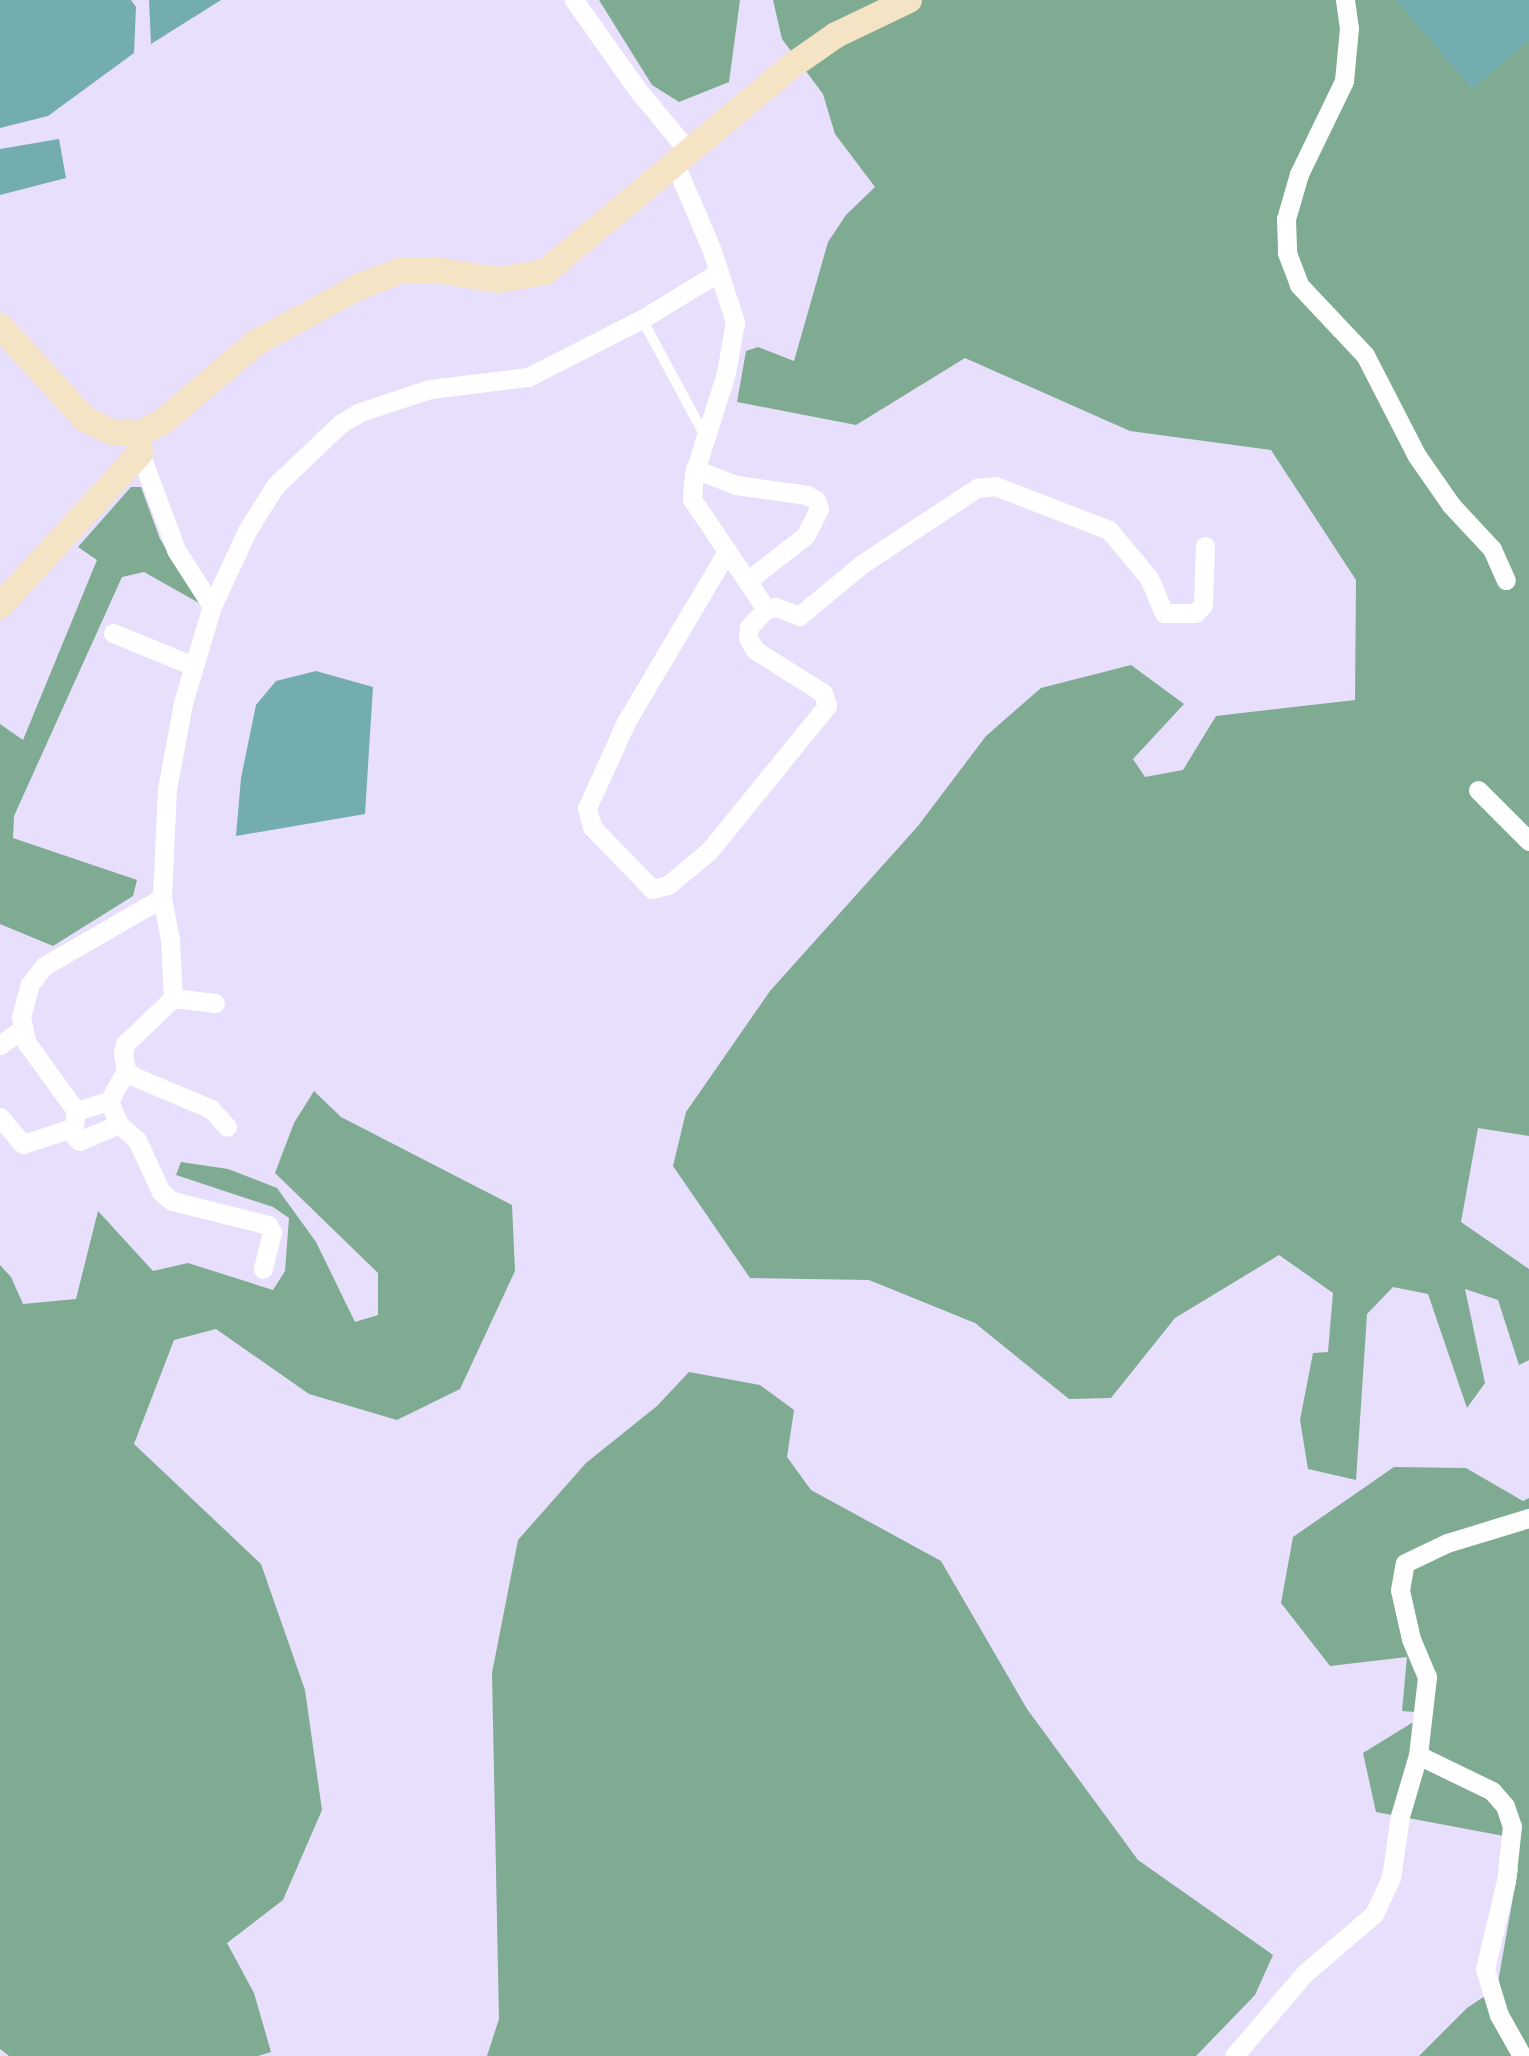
<!DOCTYPE html>
<html>
<head>
<meta charset="utf-8">
<style>
  body { margin:0 }
  #map { position:relative; width:1529px; height:2056px; overflow:hidden; background:#e8dffc; font-family:"PT Serif",serif }
  div>[style] { position:absolute }
  .forest>* { inset:0; background:#7fab92 }
  .water>* { inset:0; background:#73adb0 }
  .lane>* { height:10px; margin:-5px; padding:0 5px; transform-origin:5px; border-radius:5px; background:#fff }
  .street>* { height:19px; margin:-9.5px; padding:0 9.5px; transform-origin:9.5px; border-radius:9.5px; background:#fff }
  .secondary>* { height:26px; margin:-13px; padding:0 13px; transform-origin:13px; border-radius:13px; background:#f4e4c5 }
  span { translate:-50% -50%; white-space:nowrap; text-align:center; line-height:1.15; -webkit-text-stroke:5px #e8dffc; paint-order:stroke }
</style>
</head>
<body>
<div id="map">
  <div class="forest">
    <div style="clip-path:polygon(599px 0,740px 0,729px 82px,679px 102px,652px 85px)"></div>
    <div style="clip-path:polygon(773px 0,1529px 0,1529px 1136px,1478px 1128px,1461px 1222px,1529px 1269px,1529px 1360px,1519px 1365px,1498px 1300px,1465px 1289px,1485px 1383px,1467px 1408px,1428px 1294px,1393px 1287px,1367px 1314px,1356px 1480px,1308px 1469px,1300px 1420px,1313px 1353px,1328px 1352px,1333px 1293px,1279px 1255px,1175px 1318px,1111px 1398px,1069px 1399px,975px 1323px,869px 1280px,750px 1278px,673px 1166px,686px 1112px,770px 991px,918px 826px,986px 736px,1041px 688px,1131px 665px,1184px 704px,1133px 759px,1145px 777px,1183px 770px,1216px 716px,1355px 700px,1356px 580px,1271px 450px,1130px 431px,965px 358px,856px 425px,737px 402px,746px 351px,758px 347px,794px 361px,828px 242px,846px 215px,875px 187px,835px 134px,823px 94px,782px 39px)"></div>
    <div style="clip-path:polygon(131px 487px,141px 487px,160px 539px,199px 603px,144px 572px,122px 577px,14px 816px,13px 838px,137px 880px,133px 896px,53px 946px,0 924px,0 724px,23px 740px,97px 560px,78px 547px)"></div>
    <div style="clip-path:polygon(314px 1091px,341px 1117px,512px 1205px,515px 1271px,460px 1389px,397px 1420px,309px 1394px,216px 1329px,174px 1340px,134px 1444px,261px 1564px,305px 1690px,322px 1810px,283px 1900px,227px 1943px,254px 1993px,271px 2052px,258px 2056px,9px 2056px,0 2049px,0 1265px,11px 1277px,23px 1304px,76px 1299px,98px 1211px,153px 1271px,188px 1263px,273px 1290px,285px 1271px,289px 1218px,273px 1207px,176px 1175px,181px 1162px,228px 1169px,277px 1188px,316px 1242px,355px 1322px,378px 1315px,378px 1273px,275px 1173px,294px 1123px)"></div>
    <div style="clip-path:polygon(689px 1372px,760px 1385px,794px 1410px,787px 1457px,811px 1490px,941px 1561px,1027px 1709px,1138px 1860px,1273px 1955px,1255px 1995px,1196px 2056px,487px 2056px,499px 2019px,492px 1673px,518px 1540px,586px 1463px,657px 1406px)"></div>
    <div style="clip-path:polygon(1394px 1467px,1466px 1468px,1523px 1501px,1529px 1498px,1529px 2056px,1419px 2056px,1467px 2008px,1497px 1988px,1518px 1869px,1504px 1836px,1376px 1812px,1363px 1753px,1428px 1713px,1402px 1711px,1407px 1657px,1330px 1666px,1281px 1603px,1293px 1537px)"></div>
  </div>
  <div class="water">
    <div style="clip-path:polygon(0 0,131px 0,136px 7px,134px 53px,48px 116px,0 128px)"></div>
    <div style="clip-path:polygon(149px 0,221px 0,151px 44px)"></div>
    <div style="clip-path:polygon(1396px 0,1529px 0,1529px 41px,1472px 89px)"></div>
    <div style="clip-path:polygon(59px 139px,66px 178px,0 195px,0 149px)"></div>
    <div style="clip-path:polygon(316px 671px,373px 687px,365px 814px,236px 836px,241px 778px,256px 705px,276px 681px)"></div>
  </div>
  <div class="lane">
    <div style="left:642px;top:319px;width:133px;rotate:61.7deg"></div>
  </div>
  <div class="street">
    <div style="left:574px;top:0;width:109px;rotate:54.7deg"></div>
    <div style="left:637px;top:89px;width:82px;rotate:50.5deg"></div>
    <div style="left:1345px;top:0;width:28px;rotate:82deg"></div>
    <div style="left:1349px;top:28px;width:53px;rotate:95.4deg"></div>
    <div style="left:1344px;top:81px;width:103px;rotate:115.8deg"></div>
    <div style="left:1299px;top:174px;width:47px;rotate:106.1deg"></div>
    <div style="left:1286px;top:219px;width:34px;rotate:88deg"></div>
    <div style="left:1287px;top:253px;width:34px;rotate:69deg"></div>
    <div style="left:1299px;top:285px;width:96px;rotate:46.7deg"></div>
    <div style="left:1365px;top:355px;width:114px;rotate:62.8deg"></div>
    <div style="left:1417px;top:456px;width:60px;rotate:55.2deg"></div>
    <div style="left:1451px;top:505px;width:60px;rotate:47deg"></div>
    <div style="left:1492px;top:549px;width:34px;rotate:66deg"></div>
    <div style="left:675px;top:164px;width:91px;rotate:66.8deg"></div>
    <div style="left:711px;top:248px;width:78px;rotate:72deg"></div>
    <div style="left:735px;top:322px;width:52px;rotate:100deg"></div>
    <div style="left:726px;top:373px;width:106px;rotate:107.6deg"></div>
    <div style="left:694px;top:474px;width:25px;rotate:95deg"></div>
    <div style="left:692px;top:499px;width:133px;rotate:56.1deg"></div>
    <div style="left:140px;top:453px;width:103px;rotate:69.6deg"></div>
    <div style="left:176px;top:550px;width:67px;rotate:57.3deg"></div>
    <div style="left:695px;top:469px;width:44px;rotate:21.3deg"></div>
    <div style="left:736px;top:485px;width:72px;rotate:8deg"></div>
    <div style="left:807px;top:495px;width:10px;rotate:29deg"></div>
    <div style="left:816px;top:500px;width:9px;rotate:72deg"></div>
    <div style="left:819px;top:509px;width:30px;rotate:117deg"></div>
    <div style="left:805px;top:536px;width:73px;rotate:142.2deg"></div>
    <div style="left:726px;top:553px;width:196px;rotate:120.6deg"></div>
    <div style="left:626px;top:722px;width:94px;rotate:114.4deg"></div>
    <div style="left:587px;top:808px;width:20px;rotate:75deg"></div>
    <div style="left:592px;top:827px;width:86px;rotate:45.9deg"></div>
    <div style="left:652px;top:889px;width:16px;rotate:-14deg"></div>
    <div style="left:668px;top:885px;width:53px;rotate:-39.7deg"></div>
    <div style="left:709px;top:851px;width:187px;rotate:-50.9deg"></div>
    <div style="left:827px;top:706px;width:14px;rotate:-107deg"></div>
    <div style="left:823px;top:693px;width:80px;rotate:-147.7deg"></div>
    <div style="left:755px;top:650px;width:14px;rotate:-120deg"></div>
    <div style="left:748px;top:638px;width:11px;rotate:-85deg"></div>
    <div style="left:749px;top:627px;width:25px;rotate:-47deg"></div>
    <div style="left:766px;top:609px;width:10px;rotate:-11deg"></div>
    <div style="left:776px;top:607px;width:25px;rotate:21deg"></div>
    <div style="left:799px;top:616px;width:82px;rotate:-39.5deg"></div>
    <div style="left:862px;top:564px;width:138px;rotate:-33.5deg"></div>
    <div style="left:977px;top:488px;width:18px;rotate:-6deg"></div>
    <div style="left:995px;top:486px;width:122px;rotate:21.1deg"></div>
    <div style="left:1109px;top:530px;width:62px;rotate:50.2deg"></div>
    <div style="left:1149px;top:578px;width:38px;rotate:67deg"></div>
    <div style="left:1164px;top:613px;width:31px"></div>
    <div style="left:1195px;top:613px;width:11px;rotate:-45deg"></div>
    <div style="left:1203px;top:605px;width:59px;rotate:-88.1deg"></div>
    <div style="left:113px;top:633px;width:87px;rotate:22.2deg"></div>
    <div style="left:1478px;top:790px;width:72px;rotate:45deg"></div>
    <div style="left:162px;top:898px;width:42px;rotate:79deg"></div>
    <div style="left:170px;top:939px;width:59px;rotate:87.1deg"></div>
    <div style="left:215px;top:1003px;width:42px;rotate:-173.2deg"></div>
    <div style="left:173px;top:998px;width:66px;rotate:136.2deg"></div>
    <div style="left:125px;top:1044px;width:9px;rotate:103deg"></div>
    <div style="left:123px;top:1053px;width:17px;rotate:80deg"></div>
    <div style="left:126px;top:1070px;width:9px;rotate:41deg"></div>
    <div style="left:133px;top:1076px;width:85px;rotate:22.9deg"></div>
    <div style="left:211px;top:1109px;width:24px;rotate:48deg"></div>
    <div style="left:0;top:1045px;width:29px;rotate:-36deg"></div>
    <div style="left:109px;top:1101px;width:25px;rotate:67deg"></div>
    <div style="left:119px;top:1124px;width:24px;rotate:42deg"></div>
    <div style="left:137px;top:1140px;width:57px;rotate:65.2deg"></div>
    <div style="left:161px;top:1192px;width:14px;rotate:39deg"></div>
    <div style="left:172px;top:1201px;width:99px;rotate:14deg"></div>
    <div style="left:268px;top:1225px;width:8px;rotate:60deg"></div>
    <div style="left:272px;top:1232px;width:38px;rotate:104deg"></div>
    <div style="left:76px;top:1111px;width:85px;rotate:-125.9deg"></div>
    <div style="left:26px;top:1042px;width:25px;rotate:-101deg"></div>
    <div style="left:21px;top:1017px;width:34px;rotate:-75deg"></div>
    <div style="left:30px;top:984px;width:23px;rotate:-52deg"></div>
    <div style="left:44px;top:966px;width:136px;rotate:-30deg"></div>
    <div style="left:162px;top:898px;width:109px;rotate:-87.4deg"></div>
    <div style="left:167px;top:789px;width:87px;rotate:-79.5deg"></div>
    <div style="left:183px;top:703px;width:101px;rotate:-73.4deg"></div>
    <div style="left:212px;top:606px;width:83px;rotate:-65deg"></div>
    <div style="left:247px;top:531px;width:53px;rotate:-58.1deg"></div>
    <div style="left:275px;top:486px;width:90px;rotate:-43.6deg"></div>
    <div style="left:340px;top:424px;width:23px;rotate:-31deg"></div>
    <div style="left:360px;top:412px;width:74px;rotate:-18.2deg"></div>
    <div style="left:430px;top:389px;width:99px;rotate:-7deg"></div>
    <div style="left:528px;top:377px;width:128px;rotate:-27deg"></div>
    <div style="left:642px;top:319px;width:90px;rotate:-31.4deg"></div>
    <div style="left:0;top:1117px;width:35px;rotate:50deg"></div>
    <div style="left:23px;top:1144px;width:52px;rotate:-18.1deg"></div>
    <div style="left:119px;top:1124px;width:43px;rotate:157deg"></div>
    <div style="left:79px;top:1141px;width:9px;rotate:-131deg"></div>
    <div style="left:73px;top:1134px;width:23px;rotate:-83deg"></div>
    <div style="left:76px;top:1111px;width:34px;rotate:-17deg"></div>
    <div style="left:109px;top:1101px;width:35px;rotate:-61deg"></div>
    <div style="left:1418px;top:1755px;width:82px;rotate:25.9deg"></div>
    <div style="left:1492px;top:1791px;width:20px;rotate:49deg"></div>
    <div style="left:1505px;top:1806px;width:21px;rotate:71deg"></div>
    <div style="left:1512px;top:1826px;width:55px;rotate:96.2deg"></div>
    <div style="left:1506px;top:1881px;width:90px;rotate:103.4deg"></div>
    <div style="left:1485px;top:1969px;width:48px;rotate:73.1deg"></div>
    <div style="left:1499px;top:2015px;width:47px;rotate:60.7deg"></div>
    <div style="left:1234px;top:2056px;width:109px;rotate:-49.5deg"></div>
    <div style="left:1305px;top:1973px;width:91px;rotate:-40.5deg"></div>
    <div style="left:1374px;top:1914px;width:40px;rotate:-65deg"></div>
    <div style="left:1391px;top:1878px;width:63px;rotate:-81.7deg"></div>
    <div style="left:1400px;top:1816px;width:64px;rotate:-73.6deg"></div>
    <div style="left:1418px;top:1755px;width:79px;rotate:-83.4deg"></div>
    <div style="left:1427px;top:1677px;width:41px;rotate:-112.8deg"></div>
    <div style="left:1411px;top:1639px;width:50px;rotate:-102.7deg"></div>
    <div style="left:1400px;top:1590px;width:27px;rotate:-80deg"></div>
    <div style="left:1405px;top:1563px;width:47px;rotate:-25.5deg"></div>
    <div style="left:1447px;top:1543px;width:86px;rotate:-17deg"></div>
  </div>
  <div class="secondary">
    <div style="left:0;top:326px;width:126px;rotate:47.6deg"></div>
    <div style="left:85px;top:419px;width:30px;rotate:26deg"></div>
    <div style="left:112px;top:432px;width:26px;rotate:4deg"></div>
    <div style="left:138px;top:434px;width:25px;rotate:-26deg"></div>
    <div style="left:161px;top:423px;width:126px;rotate:-40.2deg"></div>
    <div style="left:257px;top:342px;width:117px;rotate:-28.5deg"></div>
    <div style="left:360px;top:286px;width:43px;rotate:-20.6deg"></div>
    <div style="left:400px;top:271px;width:36px;rotate:-2deg"></div>
    <div style="left:436px;top:270px;width:63px;rotate:9.2deg"></div>
    <div style="left:498px;top:280px;width:48px;rotate:-9.7deg"></div>
    <div style="left:545px;top:272px;width:323px;rotate:-39.9deg"></div>
    <div style="left:793px;top:65px;width:52px;rotate:-34.9deg"></div>
    <div style="left:836px;top:35px;width:81px;rotate:-25.6deg"></div>
    <div style="left:0;top:606px;width:207px;rotate:-47.5deg"></div>
    <div style="left:140px;top:453px;width:19px;rotate:-96deg"></div>
  </div>
</div>
</body>
</html>
